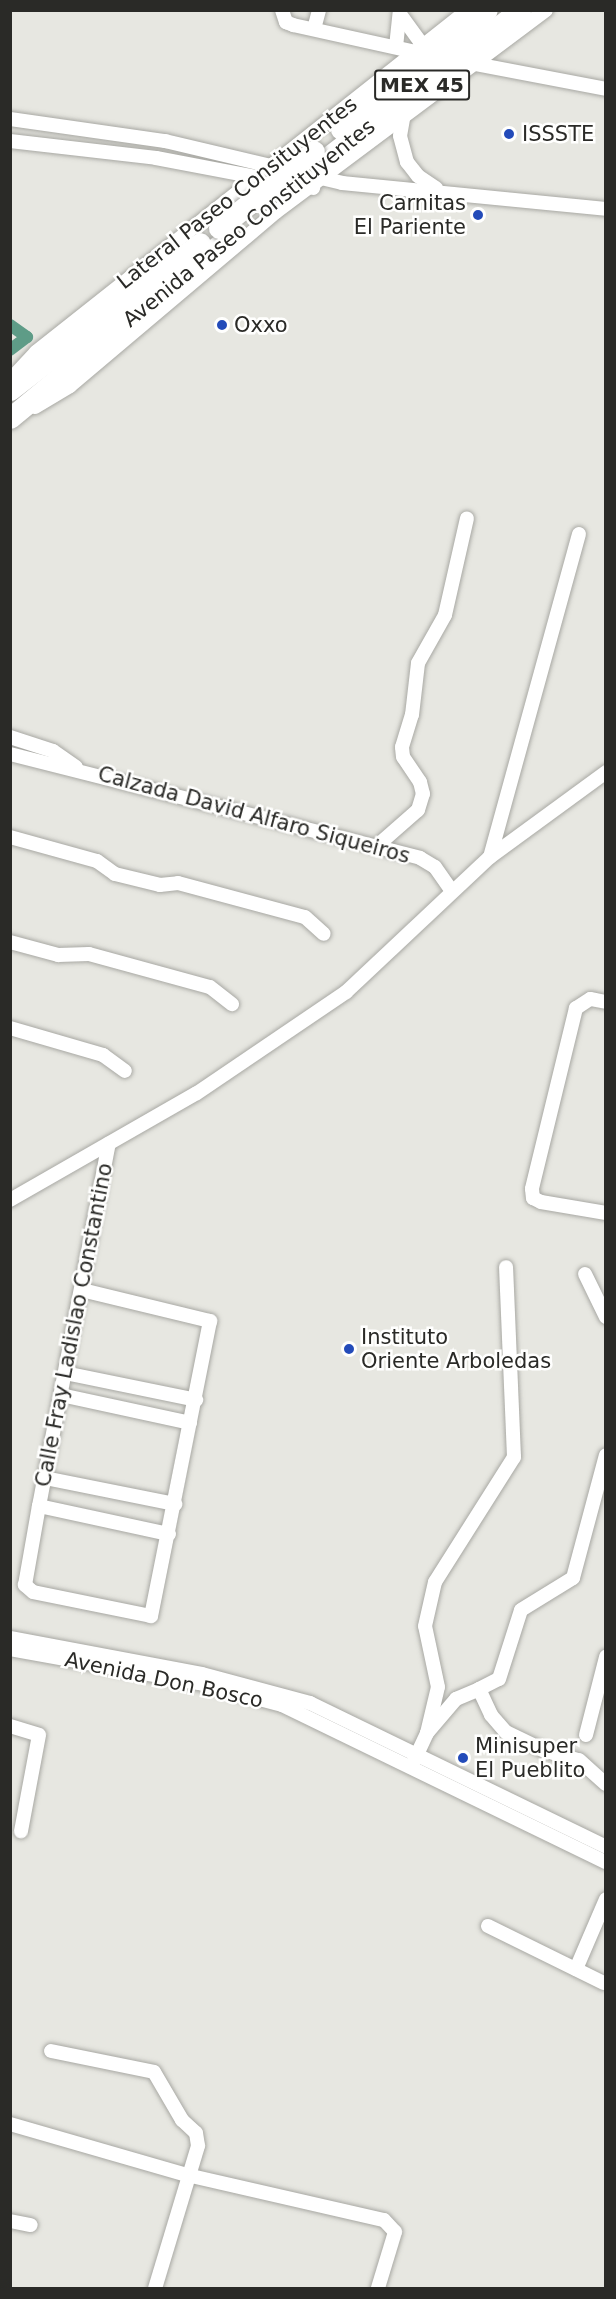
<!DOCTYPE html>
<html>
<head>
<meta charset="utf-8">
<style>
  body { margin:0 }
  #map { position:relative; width:616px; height:2299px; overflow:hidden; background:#e7e7e1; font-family:"DejaVu Sans",sans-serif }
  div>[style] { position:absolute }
  .canal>* { height:12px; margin:-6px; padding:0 6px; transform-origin:6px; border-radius:6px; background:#5e9c87 }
  .roads { filter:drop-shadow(0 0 2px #a8a8a3) drop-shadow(0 0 2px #a8a8a3) }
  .minor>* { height:14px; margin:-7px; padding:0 7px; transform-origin:7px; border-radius:7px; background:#fff }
  .highway>* { height:21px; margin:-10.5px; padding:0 10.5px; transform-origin:10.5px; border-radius:10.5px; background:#fff }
  .bridges { filter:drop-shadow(0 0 2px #a8a8a3) drop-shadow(0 0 2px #a8a8a3) }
  .highway-bridge>* { height:21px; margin:-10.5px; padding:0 10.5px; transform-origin:10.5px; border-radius:10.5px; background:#fff }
  .dots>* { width:16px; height:16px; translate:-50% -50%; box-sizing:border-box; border:3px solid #fffffe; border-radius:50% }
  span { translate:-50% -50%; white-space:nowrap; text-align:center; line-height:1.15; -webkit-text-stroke:5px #fffffe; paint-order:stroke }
  .shield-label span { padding:2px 4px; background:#fffffe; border:2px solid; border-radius:4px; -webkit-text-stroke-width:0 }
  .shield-label { font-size:20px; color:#2a2a27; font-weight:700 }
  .poi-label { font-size:21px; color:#2a2a27 }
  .left { translate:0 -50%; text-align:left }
  .right { translate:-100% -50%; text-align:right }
  .street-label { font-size:21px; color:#2a2a27 }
  .frame { position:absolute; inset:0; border:12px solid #2a2a27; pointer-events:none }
</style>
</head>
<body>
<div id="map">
  <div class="canal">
    <div style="left:10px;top:325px;width:21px;rotate:35deg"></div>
    <div style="left:27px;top:337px;width:21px;rotate:143deg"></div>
  </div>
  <div class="roads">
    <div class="minor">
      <div style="left:282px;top:10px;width:13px;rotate:72deg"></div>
      <div style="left:286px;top:22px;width:8px;rotate:23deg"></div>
      <div style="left:293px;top:25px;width:126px;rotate:12.4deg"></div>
      <div style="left:400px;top:14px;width:39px;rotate:54deg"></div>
      <div style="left:314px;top:29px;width:20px;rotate:-75deg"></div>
      <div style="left:396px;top:47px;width:36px;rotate:-84deg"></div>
      <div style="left:475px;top:64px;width:133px;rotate:10.8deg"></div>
      <div style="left:10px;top:119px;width:157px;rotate:8.1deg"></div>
      <div style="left:165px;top:141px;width:182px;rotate:13.3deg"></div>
      <div style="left:342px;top:183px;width:265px;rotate:5.6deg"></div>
      <div style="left:403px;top:119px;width:17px;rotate:100deg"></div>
      <div style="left:400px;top:136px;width:27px;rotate:75deg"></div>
      <div style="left:407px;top:162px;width:18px;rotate:52deg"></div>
      <div style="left:418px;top:176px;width:22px;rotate:34deg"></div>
      <div style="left:10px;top:141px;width:147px;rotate:6.6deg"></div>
      <div style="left:156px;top:158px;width:160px;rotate:10.8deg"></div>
      <div style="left:10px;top:380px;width:38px;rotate:-47deg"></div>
      <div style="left:36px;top:352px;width:551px;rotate:-38.37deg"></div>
      <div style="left:35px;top:407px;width:41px;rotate:-31deg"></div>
      <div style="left:70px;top:386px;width:270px;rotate:-40.2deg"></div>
      <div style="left:276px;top:212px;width:337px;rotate:-36.8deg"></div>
      <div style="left:10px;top:737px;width:45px;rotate:18deg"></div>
      <div style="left:53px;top:751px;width:28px;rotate:35deg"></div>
      <div style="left:10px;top:754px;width:423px;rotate:14.2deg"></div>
      <div style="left:420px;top:858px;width:17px;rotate:31deg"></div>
      <div style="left:435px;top:867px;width:29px;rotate:55deg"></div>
      <div style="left:10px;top:837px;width:90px;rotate:15.4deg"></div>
      <div style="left:97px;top:861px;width:22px;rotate:36deg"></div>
      <div style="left:115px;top:874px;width:46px;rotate:13.7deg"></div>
      <div style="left:160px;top:885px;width:18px;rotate:-6deg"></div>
      <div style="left:178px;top:883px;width:131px;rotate:15deg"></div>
      <div style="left:305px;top:917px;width:25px;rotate:42deg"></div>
      <div style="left:378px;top:845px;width:53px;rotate:-41.2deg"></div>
      <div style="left:418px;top:810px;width:17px;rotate:-73deg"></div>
      <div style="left:423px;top:794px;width:12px;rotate:-104deg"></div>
      <div style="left:420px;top:782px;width:30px;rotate:-124deg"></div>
      <div style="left:403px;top:757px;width:10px;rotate:-96deg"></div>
      <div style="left:402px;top:747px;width:34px;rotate:-73deg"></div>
      <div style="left:412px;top:715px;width:52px;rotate:-83.4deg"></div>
      <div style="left:418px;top:663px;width:55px;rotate:-60.6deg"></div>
      <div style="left:445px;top:615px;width:99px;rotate:-77.2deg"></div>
      <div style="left:490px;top:857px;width:335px;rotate:-74.6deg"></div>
      <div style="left:10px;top:942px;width:50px;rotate:15.2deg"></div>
      <div style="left:58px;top:955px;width:31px;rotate:-2deg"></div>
      <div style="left:89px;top:954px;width:125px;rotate:15.3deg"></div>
      <div style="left:210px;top:987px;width:28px;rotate:38deg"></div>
      <div style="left:606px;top:1002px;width:16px;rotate:-169deg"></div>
      <div style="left:590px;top:999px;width:17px;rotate:147deg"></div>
      <div style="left:576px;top:1008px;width:186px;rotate:103.7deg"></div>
      <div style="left:532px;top:1189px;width:9px;rotate:84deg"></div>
      <div style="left:533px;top:1198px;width:9px;rotate:27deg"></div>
      <div style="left:541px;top:1202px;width:66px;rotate:9.6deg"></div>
      <div style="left:10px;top:1028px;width:97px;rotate:16.2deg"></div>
      <div style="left:103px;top:1055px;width:27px;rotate:36deg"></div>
      <div style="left:10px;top:1200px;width:215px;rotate:-29.8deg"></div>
      <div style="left:197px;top:1093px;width:180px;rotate:-34.1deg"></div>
      <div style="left:346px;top:992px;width:197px;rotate:-43.2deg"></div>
      <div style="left:490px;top:857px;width:144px;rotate:-36.2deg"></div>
      <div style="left:585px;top:1274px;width:48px;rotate:64deg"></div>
      <div style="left:82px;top:1290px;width:132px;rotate:13.6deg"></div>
      <div style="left:210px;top:1321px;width:301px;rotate:101.3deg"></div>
      <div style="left:151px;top:1616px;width:120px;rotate:-168.5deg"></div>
      <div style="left:33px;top:1592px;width:11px;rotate:-139deg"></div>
      <div style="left:25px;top:1585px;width:80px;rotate:-80deg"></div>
      <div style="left:39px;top:1506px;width:369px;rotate:-79.1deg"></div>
      <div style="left:65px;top:1373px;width:134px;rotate:11.6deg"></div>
      <div style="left:61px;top:1395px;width:132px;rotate:12.2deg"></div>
      <div style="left:45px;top:1478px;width:133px;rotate:11.3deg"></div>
      <div style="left:39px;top:1506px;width:133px;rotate:12.2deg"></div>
      <div style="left:10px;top:1638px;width:195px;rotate:10.6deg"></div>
      <div style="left:202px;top:1674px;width:112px;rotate:15deg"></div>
      <div style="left:310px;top:1703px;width:329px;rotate:25.9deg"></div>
      <div style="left:10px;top:1649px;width:192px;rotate:10.2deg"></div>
      <div style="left:199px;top:1683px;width:86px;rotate:14.8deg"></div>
      <div style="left:282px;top:1705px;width:360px;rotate:25.9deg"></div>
      <div style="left:479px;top:1689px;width:22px;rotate:-27deg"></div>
      <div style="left:499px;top:1679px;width:72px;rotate:-72.3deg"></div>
      <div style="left:521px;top:1610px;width:61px;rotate:-31.6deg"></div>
      <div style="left:573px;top:1578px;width:127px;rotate:-75deg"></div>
      <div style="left:10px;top:1726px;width:30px;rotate:17deg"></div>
      <div style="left:39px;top:1735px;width:98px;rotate:100.6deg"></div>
      <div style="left:427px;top:1733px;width:45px;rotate:-49.5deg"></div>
      <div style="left:456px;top:1699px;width:25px;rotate:-23deg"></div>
      <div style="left:479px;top:1689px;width:29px;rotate:65deg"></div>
      <div style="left:491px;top:1715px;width:23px;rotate:49deg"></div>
      <div style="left:506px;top:1732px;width:41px;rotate:25.9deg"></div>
      <div style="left:543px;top:1750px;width:37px;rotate:16deg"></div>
      <div style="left:579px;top:1760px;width:36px;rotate:42deg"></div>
      <div style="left:586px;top:1735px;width:81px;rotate:-75.6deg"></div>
      <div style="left:414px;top:1761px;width:31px;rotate:-65deg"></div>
      <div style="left:427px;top:1733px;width:47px;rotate:-76.6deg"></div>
      <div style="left:438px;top:1687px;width:62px;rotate:-102deg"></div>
      <div style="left:425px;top:1626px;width:45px;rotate:-77.2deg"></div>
      <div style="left:435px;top:1582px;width:148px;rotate:-57.7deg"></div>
      <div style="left:514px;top:1457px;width:190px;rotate:-92.4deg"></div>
      <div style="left:488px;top:1926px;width:129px;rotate:26.2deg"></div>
      <div style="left:576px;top:1969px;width:76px;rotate:-66.8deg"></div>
      <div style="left:51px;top:2051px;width:105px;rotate:11.5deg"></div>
      <div style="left:154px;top:2072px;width:56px;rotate:59.7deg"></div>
      <div style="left:182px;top:2120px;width:19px;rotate:43deg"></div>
      <div style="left:196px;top:2133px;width:13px;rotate:81deg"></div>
      <div style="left:198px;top:2146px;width:148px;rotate:106.8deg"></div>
      <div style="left:10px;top:2124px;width:184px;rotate:16.1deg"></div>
      <div style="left:187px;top:2175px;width:202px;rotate:12.9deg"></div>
      <div style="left:384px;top:2220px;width:16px;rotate:47deg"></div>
      <div style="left:395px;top:2232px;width:59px;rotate:106.9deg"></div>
      <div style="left:10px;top:2221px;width:21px;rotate:11deg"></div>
    </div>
    <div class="highway">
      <div style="left:341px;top:129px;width:188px;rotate:-39.2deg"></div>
      <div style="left:324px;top:160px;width:247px;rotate:-37.4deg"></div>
      <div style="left:10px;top:390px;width:240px;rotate:-37.7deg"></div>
      <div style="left:10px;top:418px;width:284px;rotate:-39.6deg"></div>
    </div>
  </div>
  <div class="bridges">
    <div class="highway-bridge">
      <div style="left:219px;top:228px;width:122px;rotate:-39deg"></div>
    </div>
  </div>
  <div class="dots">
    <div style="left:509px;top:134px;background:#234bb9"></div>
    <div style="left:478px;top:215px;background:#234bb9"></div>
    <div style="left:222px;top:325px;background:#234bb9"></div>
    <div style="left:349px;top:1349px;background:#234bb9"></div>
    <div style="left:463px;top:1758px;background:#234bb9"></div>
  </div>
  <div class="shield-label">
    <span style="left:422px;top:85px">MEX 45</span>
  </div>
  <div class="poi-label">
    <span class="left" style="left:522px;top:134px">ISSSTE</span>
    <span class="right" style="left:466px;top:215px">Carnitas<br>El Pariente</span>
    <span class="left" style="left:234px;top:325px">Oxxo</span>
    <span class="left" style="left:361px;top:1349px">Instituto<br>Oriente Arboledas</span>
    <span class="left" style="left:475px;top:1758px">Minisuper<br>El Pueblito</span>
  </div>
  <div class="street-label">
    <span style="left:237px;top:193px;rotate:-38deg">Lateral Paseo Consituyentes</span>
    <span style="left:249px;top:223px;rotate:-39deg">Avenida Paseo Constituyentes</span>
    <span style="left:254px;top:815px;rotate:15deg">Calzada David Alfaro Siqueiros</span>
    <span style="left:74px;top:1325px;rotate:-79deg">Calle Fray Ladislao Constantino</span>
    <span style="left:164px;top:1680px;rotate:12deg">Avenida Don Bosco</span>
  </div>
  <div class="frame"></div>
</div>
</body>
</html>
